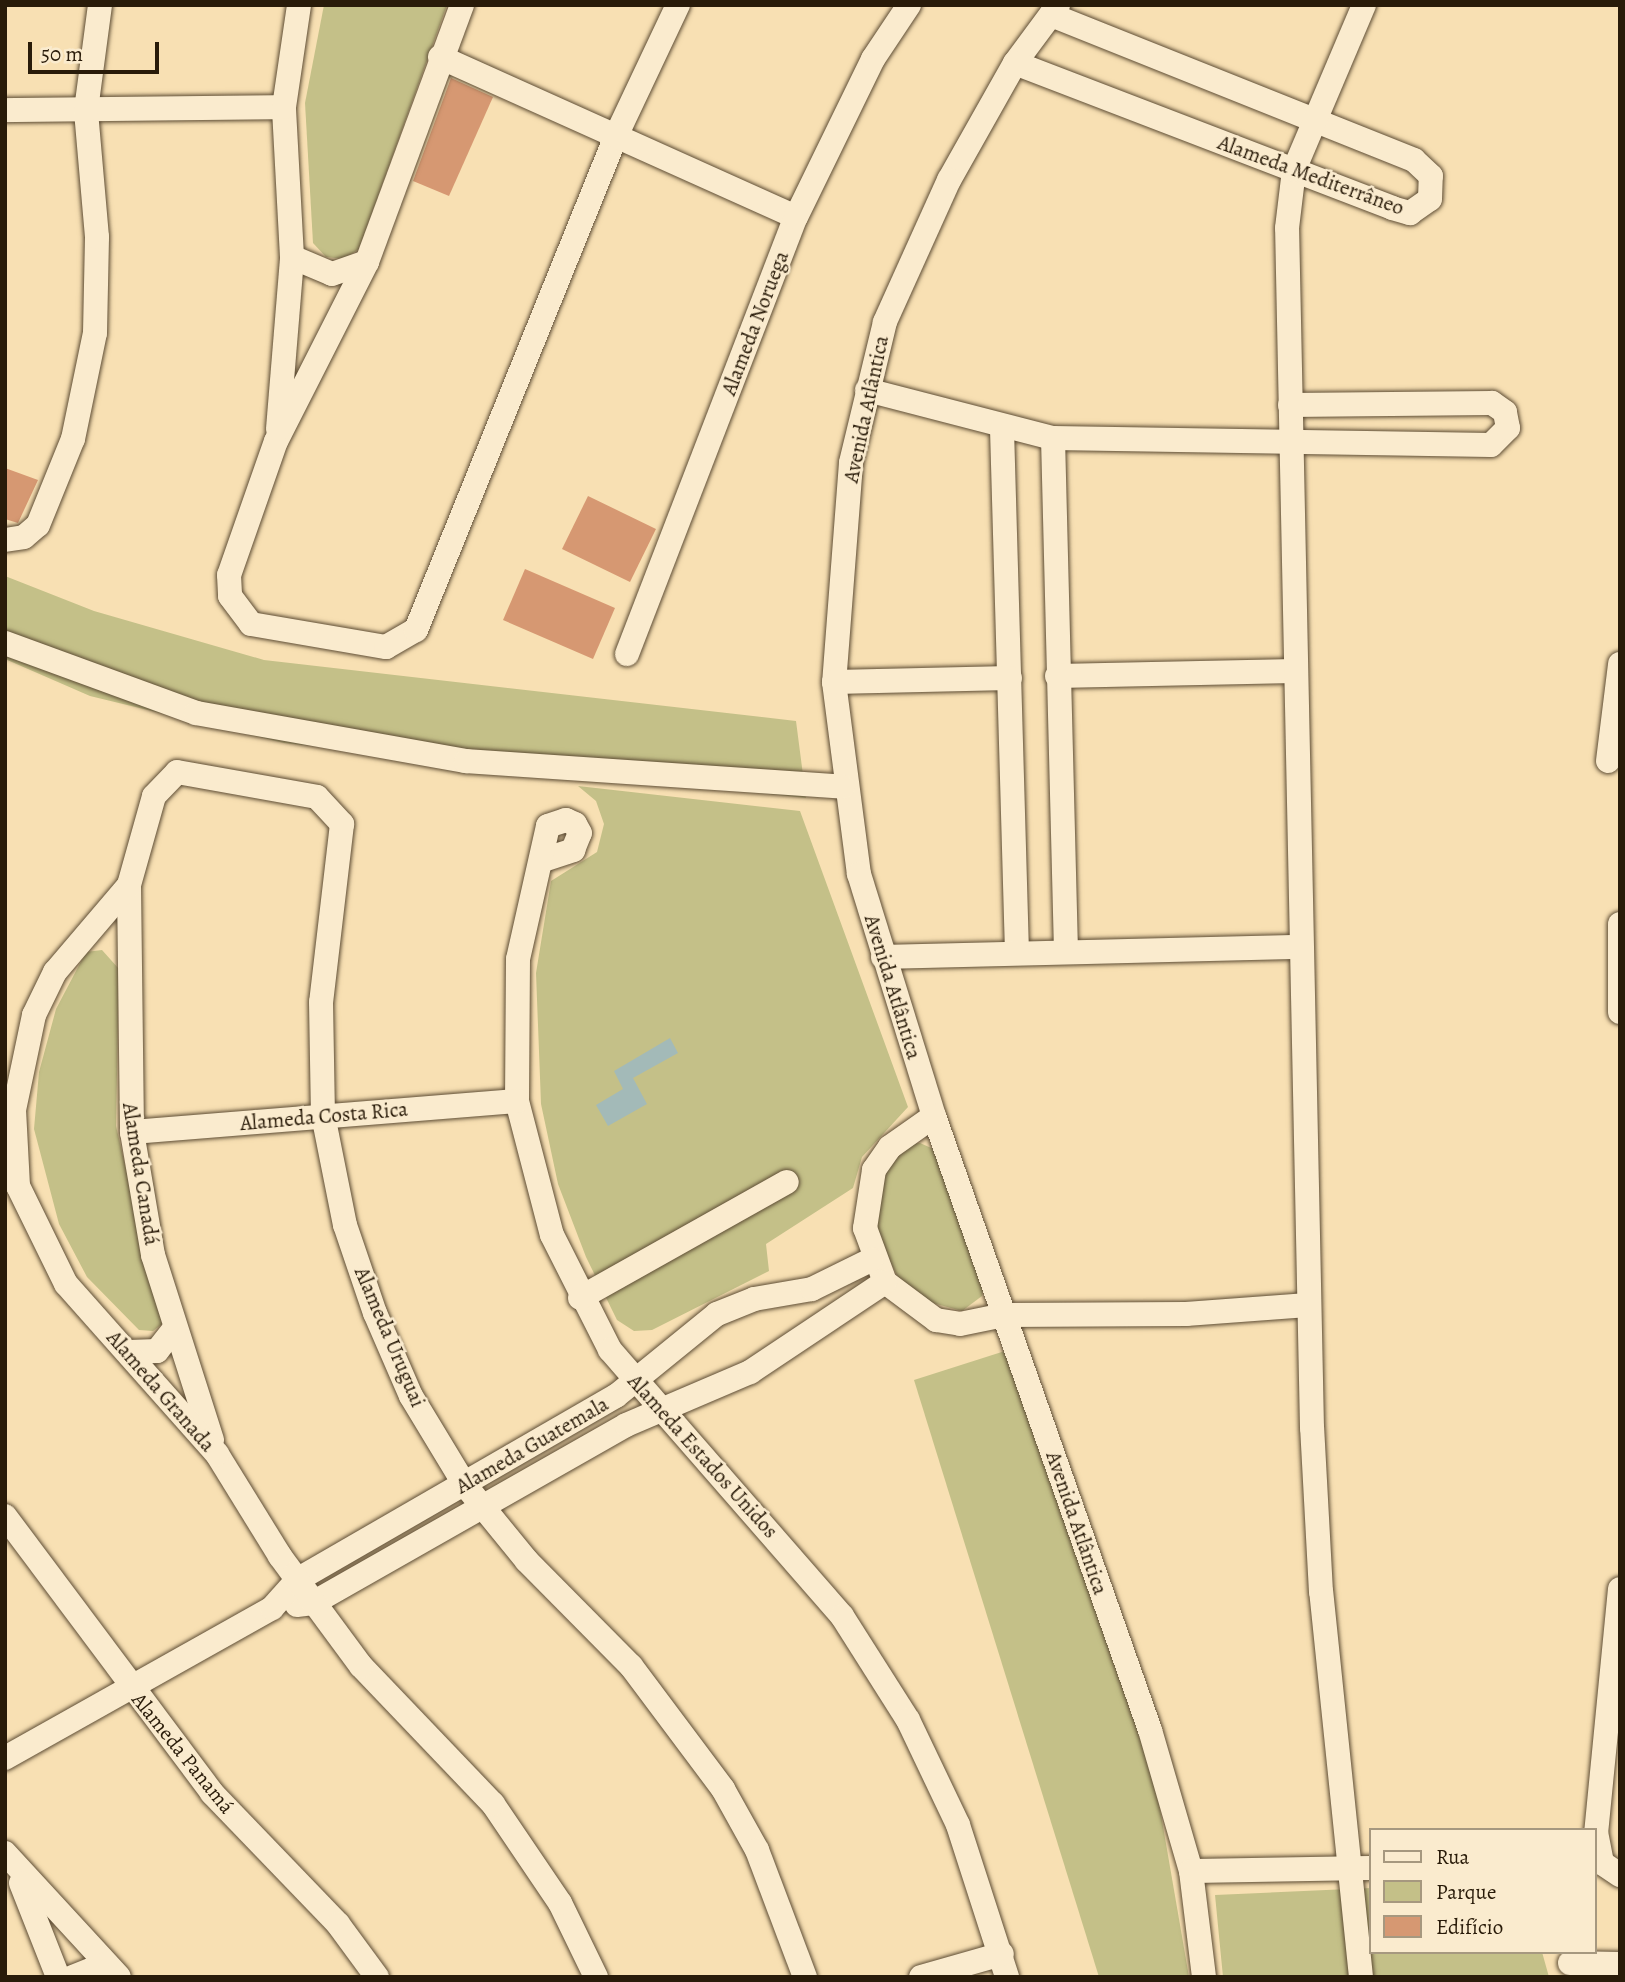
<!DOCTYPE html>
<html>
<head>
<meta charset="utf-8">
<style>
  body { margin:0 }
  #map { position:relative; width:1625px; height:1982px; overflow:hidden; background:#f8e0b3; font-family:Alegreya,serif }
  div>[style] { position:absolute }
  .green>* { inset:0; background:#c4c088 }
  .water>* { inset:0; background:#a3bab8 }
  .building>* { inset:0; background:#d69872 }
  .roads { filter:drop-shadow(0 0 2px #5d4c34) drop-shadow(0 0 2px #5d4c34) }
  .minor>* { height:24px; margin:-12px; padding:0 12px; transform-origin:12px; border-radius:12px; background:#faebce }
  span { translate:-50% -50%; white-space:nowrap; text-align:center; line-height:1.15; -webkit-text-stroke:5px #faebce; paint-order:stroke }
  .street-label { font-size:21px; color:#291b09 }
  .frame { position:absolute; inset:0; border:7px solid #291b09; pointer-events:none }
  .legend { position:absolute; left:1369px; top:1828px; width:228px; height:126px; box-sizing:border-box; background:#faebce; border:2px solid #a6987f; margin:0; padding:9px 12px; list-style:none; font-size:21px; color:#291b09 }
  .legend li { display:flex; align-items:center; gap:14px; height:35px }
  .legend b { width:35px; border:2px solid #a6987f }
  .scale { position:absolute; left:28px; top:42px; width:131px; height:32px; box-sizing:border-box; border:4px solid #291b09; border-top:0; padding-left:9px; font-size:21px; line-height:24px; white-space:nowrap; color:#291b09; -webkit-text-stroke:5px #faebce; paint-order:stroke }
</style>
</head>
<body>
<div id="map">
  <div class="green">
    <div style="clip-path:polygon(324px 5px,447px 5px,359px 249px,344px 259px,326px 257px,313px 243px,305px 103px)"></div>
    <div style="clip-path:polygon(5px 576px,94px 611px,264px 660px,796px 721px,806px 798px,284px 743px,90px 696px,5px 659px)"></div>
    <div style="clip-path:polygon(578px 786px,800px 811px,908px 1107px,862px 1157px,853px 1188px,766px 1244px,769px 1271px,652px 1330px,634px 1331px,617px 1320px,586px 1257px,558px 1184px,541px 1104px,536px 973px,551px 881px,597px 852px,604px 824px,596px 801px)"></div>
    <div style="clip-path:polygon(102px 950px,119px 969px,116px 1126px,162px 1324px,153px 1331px,139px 1330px,87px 1277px,59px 1224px,34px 1129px,39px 1072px,56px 1009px,86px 952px)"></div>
    <div style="clip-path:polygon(920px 1143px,938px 1151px,986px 1278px,982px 1296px,962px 1311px,929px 1302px,899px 1279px,878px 1239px,876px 1201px,891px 1160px,908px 1144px)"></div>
    <div style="clip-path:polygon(1008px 1350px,1150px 1751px,1189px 1977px,1099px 1977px,914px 1380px)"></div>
    <div style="clip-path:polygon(1371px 1888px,1371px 1952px,1542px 1952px,1549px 1977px,1223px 1977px,1215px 1895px)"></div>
  </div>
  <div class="water">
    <div style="clip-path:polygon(670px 1038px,678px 1053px,633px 1078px,647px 1104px,608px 1126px,596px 1105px,623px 1089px,614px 1071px)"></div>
  </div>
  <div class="building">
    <div style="clip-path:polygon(451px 78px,493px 97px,449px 196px,413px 181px)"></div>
    <div style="clip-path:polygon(5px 468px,38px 480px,18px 523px,5px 519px)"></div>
    <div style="clip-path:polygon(588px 496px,656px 529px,630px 582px,562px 549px)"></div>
    <div style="clip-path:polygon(525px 569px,615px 608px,593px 659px,503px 620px)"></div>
  </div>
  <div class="roads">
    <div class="minor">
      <div style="left:462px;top:5px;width:274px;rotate:110.3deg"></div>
      <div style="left:367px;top:262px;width:201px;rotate:116.9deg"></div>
      <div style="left:276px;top:441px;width:142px;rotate:109.3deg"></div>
      <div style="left:229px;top:575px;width:21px;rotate:87deg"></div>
      <div style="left:230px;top:596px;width:35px;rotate:53deg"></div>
      <div style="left:251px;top:624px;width:137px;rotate:9.7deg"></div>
      <div style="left:386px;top:647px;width:34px;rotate:-30deg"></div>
      <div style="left:416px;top:630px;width:533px;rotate:-67.96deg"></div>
      <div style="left:616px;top:136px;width:145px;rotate:-64.7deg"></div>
      <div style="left:1058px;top:5px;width:72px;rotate:126.6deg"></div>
      <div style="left:1015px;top:63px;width:134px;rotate:119.4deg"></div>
      <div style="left:949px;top:180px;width:156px;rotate:114.3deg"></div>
      <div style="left:885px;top:322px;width:145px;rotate:103.6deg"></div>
      <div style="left:851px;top:463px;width:220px;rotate:94.4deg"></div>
      <div style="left:834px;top:682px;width:194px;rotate:82.6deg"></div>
      <div style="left:859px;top:874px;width:253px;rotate:72.8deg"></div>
      <div style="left:934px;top:1116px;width:651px;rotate:70.62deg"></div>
      <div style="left:1150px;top:1730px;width:147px;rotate:73.8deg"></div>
      <div style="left:1191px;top:1871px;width:107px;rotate:83deg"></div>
      <div style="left:440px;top:57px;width:390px;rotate:24.2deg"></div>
      <div style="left:1015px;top:63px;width:404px;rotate:21deg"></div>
      <div style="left:1392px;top:208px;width:19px;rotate:16deg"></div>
      <div style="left:1410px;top:213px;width:24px;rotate:-35deg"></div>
      <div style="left:1430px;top:199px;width:23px;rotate:-88deg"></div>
      <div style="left:1431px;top:176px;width:23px;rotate:-137deg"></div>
      <div style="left:1414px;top:160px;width:391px;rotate:-158.2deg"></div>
      <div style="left:5px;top:110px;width:279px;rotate:-0.6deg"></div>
      <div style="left:292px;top:257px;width:43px;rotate:23deg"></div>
      <div style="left:332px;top:274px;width:37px;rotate:-19deg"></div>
      <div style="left:867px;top:390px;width:192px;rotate:14.5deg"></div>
      <div style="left:1053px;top:438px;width:438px;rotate:0.9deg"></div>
      <div style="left:1491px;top:445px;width:24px;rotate:-45deg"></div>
      <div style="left:1508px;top:428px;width:16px;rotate:-101deg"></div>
      <div style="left:1505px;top:412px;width:16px;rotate:-145deg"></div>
      <div style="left:1492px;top:403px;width:202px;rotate:179.4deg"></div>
      <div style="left:278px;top:429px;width:173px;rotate:-85.3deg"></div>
      <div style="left:292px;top:257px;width:150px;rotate:-93.1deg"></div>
      <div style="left:284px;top:107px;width:103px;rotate:-81.6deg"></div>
      <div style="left:1002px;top:429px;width:524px;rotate:88.36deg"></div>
      <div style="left:1053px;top:438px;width:514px;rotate:88.55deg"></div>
      <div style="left:5px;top:540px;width:19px;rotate:-9deg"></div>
      <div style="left:24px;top:537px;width:18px;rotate:-41deg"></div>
      <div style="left:38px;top:525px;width:93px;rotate:-67.9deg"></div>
      <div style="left:73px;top:439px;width:108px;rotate:-78.3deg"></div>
      <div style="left:95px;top:333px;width:96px;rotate:-88.8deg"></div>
      <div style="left:97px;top:237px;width:127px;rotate:-95deg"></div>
      <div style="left:86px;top:110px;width:106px;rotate:-82.4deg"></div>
      <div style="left:5px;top:643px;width:203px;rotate:20.1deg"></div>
      <div style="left:196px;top:713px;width:274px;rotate:10.1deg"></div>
      <div style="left:466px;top:761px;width:378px;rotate:3.9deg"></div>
      <div style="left:627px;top:654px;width:469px;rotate:-68.9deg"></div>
      <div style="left:796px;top:217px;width:176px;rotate:-64deg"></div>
      <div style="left:873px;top:59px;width:65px;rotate:-56.3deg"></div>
      <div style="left:1057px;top:676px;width:238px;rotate:-1.2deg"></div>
      <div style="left:834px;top:682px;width:176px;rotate:-1.3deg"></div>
      <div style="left:1608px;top:761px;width:98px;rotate:-82.9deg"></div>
      <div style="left:543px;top:860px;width:32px;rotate:-18deg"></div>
      <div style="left:573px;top:850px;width:18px;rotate:-68deg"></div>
      <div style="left:580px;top:833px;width:10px;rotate:-119deg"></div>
      <div style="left:575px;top:824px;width:10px;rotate:-156deg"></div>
      <div style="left:566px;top:820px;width:19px;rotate:162deg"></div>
      <div style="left:548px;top:826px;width:136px;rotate:102.7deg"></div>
      <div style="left:518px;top:959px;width:142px;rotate:90.4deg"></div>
      <div style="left:517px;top:1101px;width:138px;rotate:75.4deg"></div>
      <div style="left:552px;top:1235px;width:129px;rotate:63.2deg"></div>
      <div style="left:610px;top:1350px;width:353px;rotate:48.9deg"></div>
      <div style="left:842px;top:1616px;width:123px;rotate:57.6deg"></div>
      <div style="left:908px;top:1720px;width:116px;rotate:64.5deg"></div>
      <div style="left:958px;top:1825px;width:160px;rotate:72.1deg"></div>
      <div style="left:129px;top:885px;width:247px;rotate:89.3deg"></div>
      <div style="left:132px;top:1132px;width:125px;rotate:80.3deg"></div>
      <div style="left:153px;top:1255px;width:194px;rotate:72.3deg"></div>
      <div style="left:1620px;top:924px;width:88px;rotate:90deg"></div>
      <div style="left:883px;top:957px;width:418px;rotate:-1.4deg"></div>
      <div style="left:934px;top:1116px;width:54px;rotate:144.8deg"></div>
      <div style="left:890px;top:1147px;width:28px;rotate:125deg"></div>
      <div style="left:874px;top:1170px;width:59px;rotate:98.8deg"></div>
      <div style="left:865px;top:1228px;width:58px;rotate:69.7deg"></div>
      <div style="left:885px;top:1282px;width:64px;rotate:36.7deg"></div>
      <div style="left:936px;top:1320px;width:24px;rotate:9deg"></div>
      <div style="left:960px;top:1324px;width:45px;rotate:-11.6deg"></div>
      <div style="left:1004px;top:1315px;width:182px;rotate:-0.3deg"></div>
      <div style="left:1186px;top:1314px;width:122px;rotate:-4.2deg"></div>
      <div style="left:132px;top:1132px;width:386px;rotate:-4.6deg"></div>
      <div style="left:580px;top:1298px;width:237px;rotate:-29.3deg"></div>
      <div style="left:129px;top:1352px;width:28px;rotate:-2deg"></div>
      <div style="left:157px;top:1351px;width:28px;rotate:-52deg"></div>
      <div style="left:5px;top:1516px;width:346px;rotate:53.2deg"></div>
      <div style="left:212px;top:1793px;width:182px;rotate:46.1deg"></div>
      <div style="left:338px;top:1924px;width:66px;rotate:53.7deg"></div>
      <div style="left:1620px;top:1589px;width:244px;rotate:95.6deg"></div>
      <div style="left:1596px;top:1832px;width:32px;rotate:79deg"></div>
      <div style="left:1602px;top:1863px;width:22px;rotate:34deg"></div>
      <div style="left:297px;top:1605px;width:16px;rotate:-7deg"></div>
      <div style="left:313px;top:1603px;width:360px;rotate:-29.6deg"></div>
      <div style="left:626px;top:1425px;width:135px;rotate:-23.1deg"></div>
      <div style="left:750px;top:1372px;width:162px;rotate:-33.7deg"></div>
      <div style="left:5px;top:1758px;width:306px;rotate:-29.3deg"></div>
      <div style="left:272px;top:1608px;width:38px;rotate:-48deg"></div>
      <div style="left:297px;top:1580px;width:368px;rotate:-30deg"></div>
      <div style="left:616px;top:1396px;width:130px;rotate:-39.1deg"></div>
      <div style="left:717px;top:1314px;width:40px;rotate:-22deg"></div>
      <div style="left:754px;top:1299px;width:59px;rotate:-9.8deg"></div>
      <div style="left:812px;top:1289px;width:66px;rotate:-26.2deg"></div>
      <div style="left:5px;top:1853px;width:168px;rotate:47.4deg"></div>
      <div style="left:1191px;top:1871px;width:180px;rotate:-1deg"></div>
      <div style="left:21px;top:1883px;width:101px;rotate:68.5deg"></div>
      <div style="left:1570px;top:1963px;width:50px;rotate:1.1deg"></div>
      <div style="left:73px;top:1977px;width:35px;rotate:-22deg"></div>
      <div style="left:596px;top:1977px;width:82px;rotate:-115.9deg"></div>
      <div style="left:560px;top:1903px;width:120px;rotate:-124.1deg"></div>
      <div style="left:493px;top:1804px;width:191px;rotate:-133.7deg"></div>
      <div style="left:361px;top:1666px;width:137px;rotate:-126.4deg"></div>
      <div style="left:280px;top:1556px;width:120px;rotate:-121.7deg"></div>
      <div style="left:217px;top:1454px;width:227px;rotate:-131.6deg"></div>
      <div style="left:66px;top:1284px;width:109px;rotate:-116.1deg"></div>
      <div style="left:18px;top:1186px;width:76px;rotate:-93deg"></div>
      <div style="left:14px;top:1110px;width:97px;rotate:-78.1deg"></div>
      <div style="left:34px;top:1015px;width:48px;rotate:-64deg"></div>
      <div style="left:55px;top:972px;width:114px;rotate:-49.6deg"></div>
      <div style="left:129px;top:885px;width:92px;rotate:-74.3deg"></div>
      <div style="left:154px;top:796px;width:33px;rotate:-46deg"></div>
      <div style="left:177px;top:772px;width:142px;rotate:10.1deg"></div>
      <div style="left:317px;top:797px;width:37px;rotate:47deg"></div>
      <div style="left:342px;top:824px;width:179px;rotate:96.7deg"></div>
      <div style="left:321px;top:1002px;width:113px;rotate:89deg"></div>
      <div style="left:323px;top:1115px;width:112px;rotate:78.7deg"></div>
      <div style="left:345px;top:1225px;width:93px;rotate:71.2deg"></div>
      <div style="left:375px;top:1313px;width:90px;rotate:66.6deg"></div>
      <div style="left:411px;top:1396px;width:104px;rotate:58.8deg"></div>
      <div style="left:465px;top:1485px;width:98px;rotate:50.8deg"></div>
      <div style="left:527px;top:1561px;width:148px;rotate:45.3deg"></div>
      <div style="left:631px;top:1666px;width:154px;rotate:53.2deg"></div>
      <div style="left:723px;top:1789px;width:70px;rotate:60.9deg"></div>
      <div style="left:757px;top:1850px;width:136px;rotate:69.3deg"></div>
      <div style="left:921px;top:1977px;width:84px;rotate:-15.9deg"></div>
      <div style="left:1361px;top:1977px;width:387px;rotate:-95.9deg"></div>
      <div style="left:1321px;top:1592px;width:164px;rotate:-93.1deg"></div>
      <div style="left:1312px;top:1428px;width:1200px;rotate:-91.19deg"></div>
      <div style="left:1287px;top:228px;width:58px;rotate:-83.1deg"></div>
      <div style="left:1294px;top:170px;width:179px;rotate:-67deg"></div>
    </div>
  </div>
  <div class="street-label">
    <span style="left:1311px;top:175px;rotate:20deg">Alameda Mediterrâneo</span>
    <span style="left:755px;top:323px;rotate:-69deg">Alameda Noruega</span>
    <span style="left:866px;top:409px;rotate:-78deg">Avenida Atlântica</span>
    <span style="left:893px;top:987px;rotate:73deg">Avenida Atlântica</span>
    <span style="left:324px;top:1116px;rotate:-5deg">Alameda Costa Rica</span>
    <span style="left:141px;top:1174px;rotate:81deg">Alameda Canadá</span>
    <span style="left:390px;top:1337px;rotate:67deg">Alameda Uruguai</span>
    <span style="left:161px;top:1391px;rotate:49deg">Alameda Granada</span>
    <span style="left:532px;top:1445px;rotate:-30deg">Alameda Guatemala</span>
    <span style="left:703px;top:1456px;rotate:48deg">Alameda Estados Unidos</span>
    <span style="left:1077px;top:1523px;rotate:71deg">Avenida Atlântica</span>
    <span style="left:183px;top:1753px;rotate:51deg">Alameda Panamá</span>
  </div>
  <div class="frame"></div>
  <ul class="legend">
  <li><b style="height:9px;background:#faebce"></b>Rua</li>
  <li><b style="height:19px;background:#c4c088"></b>Parque</li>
  <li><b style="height:19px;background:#d69872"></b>Edifício</li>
  </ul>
  <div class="scale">50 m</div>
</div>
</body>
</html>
